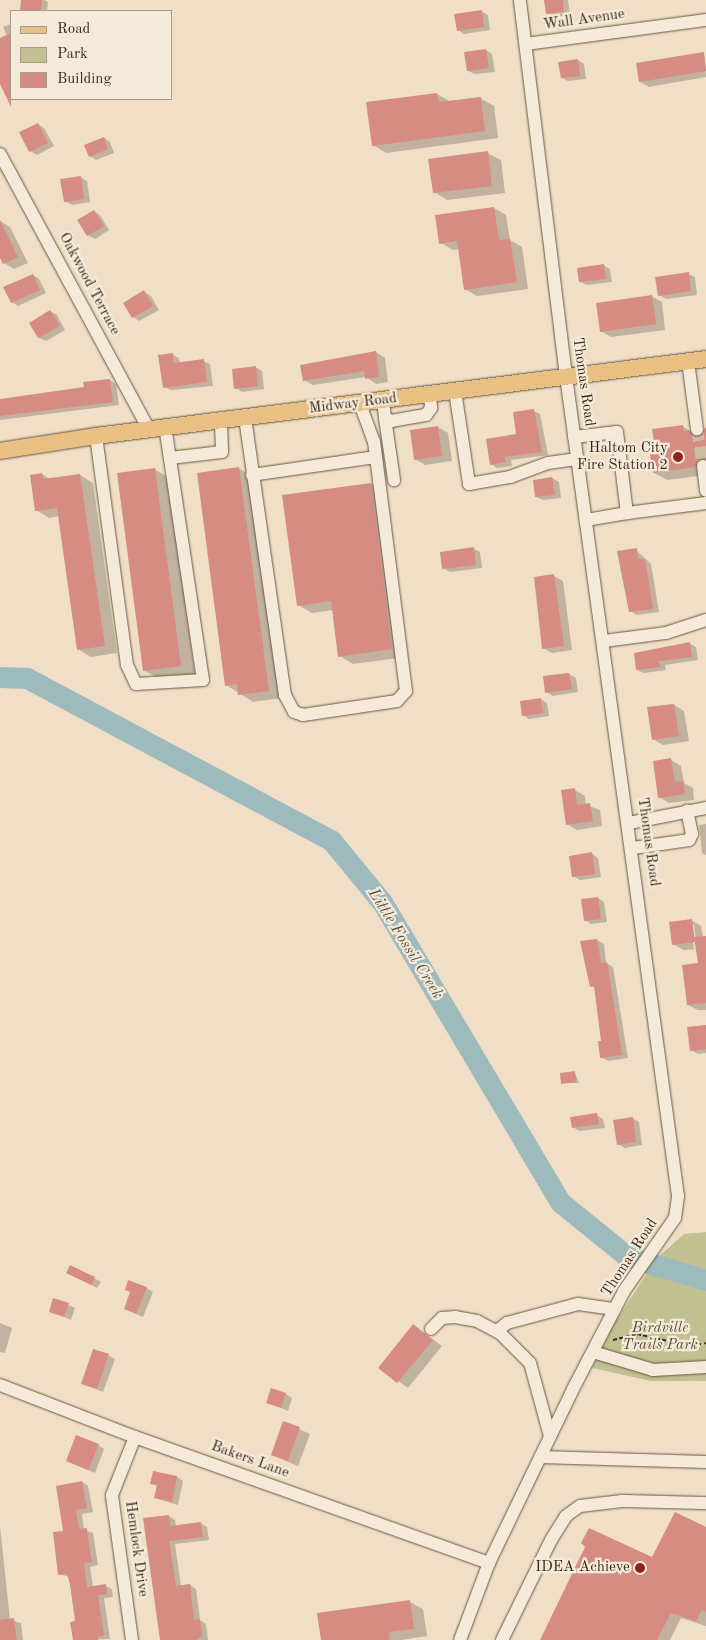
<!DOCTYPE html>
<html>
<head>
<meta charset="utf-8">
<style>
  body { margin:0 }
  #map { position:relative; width:706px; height:1640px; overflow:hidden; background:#f0dfc6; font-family:"Old Standard TT",serif }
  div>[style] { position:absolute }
  .green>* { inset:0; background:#c0c091 }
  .shadow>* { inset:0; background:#0003 }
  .river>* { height:21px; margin:-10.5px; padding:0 10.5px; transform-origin:10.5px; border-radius:10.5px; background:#9dbabd }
  .building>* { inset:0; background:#d68c83 }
  .minor-tunnel>* { height:12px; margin-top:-6px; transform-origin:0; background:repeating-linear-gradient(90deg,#ccbaa3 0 12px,transparent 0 18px) }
  .path>* { height:2px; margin-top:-1px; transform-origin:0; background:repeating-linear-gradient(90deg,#3a2815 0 4px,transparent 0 6.5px) }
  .roads { filter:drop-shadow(0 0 1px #685641) drop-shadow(0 0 1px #685641) }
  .minor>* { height:12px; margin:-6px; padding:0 6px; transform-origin:6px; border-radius:6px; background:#f5eada }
  .major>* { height:16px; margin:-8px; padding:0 8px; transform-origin:8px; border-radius:8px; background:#e8c083 }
  .dots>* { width:14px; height:14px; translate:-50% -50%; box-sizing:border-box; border:2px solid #f5eada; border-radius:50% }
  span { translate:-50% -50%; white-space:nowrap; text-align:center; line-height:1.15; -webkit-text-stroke:4.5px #f5eada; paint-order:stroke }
  .street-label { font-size:15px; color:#3a2815 }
  .poi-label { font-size:15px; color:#3a2815 }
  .right { translate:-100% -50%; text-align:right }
  .park-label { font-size:15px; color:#5c4e34; font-style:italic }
  .water-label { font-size:16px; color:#534c3f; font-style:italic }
  .legend { position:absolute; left:10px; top:10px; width:162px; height:90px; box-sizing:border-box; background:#f5eada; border:1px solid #aa9c8b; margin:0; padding:6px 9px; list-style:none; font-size:15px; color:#3a2815 }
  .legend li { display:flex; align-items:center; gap:10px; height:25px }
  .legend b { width:25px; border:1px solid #aa9c8b }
</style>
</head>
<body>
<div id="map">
  <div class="green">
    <div style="clip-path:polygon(706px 1232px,706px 1381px,651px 1381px,592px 1368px,613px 1325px,658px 1257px,684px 1234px)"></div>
  </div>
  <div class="shadow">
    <div style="clip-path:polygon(22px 0,45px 0,48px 2px,47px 11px,22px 11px)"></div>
    <div style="clip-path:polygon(545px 0,568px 0,570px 15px,554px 17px,547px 13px)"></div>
    <div style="clip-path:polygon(481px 11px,488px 15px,490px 30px,464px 34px,458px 30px)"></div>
    <div style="clip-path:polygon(11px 24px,11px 98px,0 82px,0 39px,7px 36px,3px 27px)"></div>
    <div style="clip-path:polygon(486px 50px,492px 54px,495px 72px,475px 74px,468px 71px)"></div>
    <div style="clip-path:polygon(704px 53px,706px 77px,649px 87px,640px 82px)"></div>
    <div style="clip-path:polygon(578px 60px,584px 64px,586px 79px,568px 81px,562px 78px)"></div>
    <div style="clip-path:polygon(437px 94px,451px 102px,480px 98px,494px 106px,498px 138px,386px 153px,373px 145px)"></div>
    <div style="clip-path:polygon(38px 124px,44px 128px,54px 146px,37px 155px,30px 151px)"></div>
    <div style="clip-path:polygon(104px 138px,110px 142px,114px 153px,96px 160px,90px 156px)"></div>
    <div style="clip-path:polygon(487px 153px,501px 160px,505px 193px,447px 200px,434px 192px)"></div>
    <div style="clip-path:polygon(80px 177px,87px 181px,90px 202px,72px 205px,65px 201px)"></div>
    <div style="clip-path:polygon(494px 208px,506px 215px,510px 240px,522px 247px,528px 289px,477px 296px,465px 289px,459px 249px,453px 250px,441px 243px,437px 216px)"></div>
    <div style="clip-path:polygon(94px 211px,100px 215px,109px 230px,95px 239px,88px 235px)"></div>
    <div style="clip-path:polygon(0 221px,10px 227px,28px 263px,14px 269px,4px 263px,0 255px)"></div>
    <div style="clip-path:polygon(603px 265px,610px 269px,612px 282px,587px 285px,580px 282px)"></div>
    <div style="clip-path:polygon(688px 274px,695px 277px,697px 295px,666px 299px,659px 295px)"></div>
    <div style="clip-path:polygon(33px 275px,39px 279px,46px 293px,18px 306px,12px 302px)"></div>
    <div style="clip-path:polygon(144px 292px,151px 296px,159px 310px,139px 321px,133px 317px)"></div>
    <div style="clip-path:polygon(651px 296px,662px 302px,665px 330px,611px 337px,601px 331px)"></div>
    <div style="clip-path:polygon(50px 311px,57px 315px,65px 330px,46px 341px,39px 338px,31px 323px)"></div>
    <div style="clip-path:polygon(376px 352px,385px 358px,388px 382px,376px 384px,366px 377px,313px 385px,304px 380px)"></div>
    <div style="clip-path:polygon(173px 355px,179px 358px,180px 364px,203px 361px,210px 364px,213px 386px,171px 390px,164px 387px)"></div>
    <div style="clip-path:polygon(255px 367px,262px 371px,264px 389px,242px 392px,236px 388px)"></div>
    <div style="clip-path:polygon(110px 380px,116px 384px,119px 405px,0 420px,0 400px,85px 388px)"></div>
    <div style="clip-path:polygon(534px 411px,540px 414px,548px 455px,511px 460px,512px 466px,497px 468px,491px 464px,518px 435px)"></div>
    <div style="clip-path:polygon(682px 426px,700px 438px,706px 430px,706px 475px,667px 480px,654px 473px,656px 449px)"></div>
    <div style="clip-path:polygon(438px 427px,448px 433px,452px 461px,425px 465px,415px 459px)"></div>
    <div style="clip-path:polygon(238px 468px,252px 476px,282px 698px,253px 702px,226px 685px)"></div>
    <div style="clip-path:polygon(154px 469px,168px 477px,195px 674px,158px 678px,145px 671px)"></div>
    <div style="clip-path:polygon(42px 474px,51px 480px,80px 475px,93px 483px,117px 653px,91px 657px,78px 649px,59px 516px,49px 518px,36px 510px)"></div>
    <div style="clip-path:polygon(552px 478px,559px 482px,561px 498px,543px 500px,536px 497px)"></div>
    <div style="clip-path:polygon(371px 484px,384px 492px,406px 657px,353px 664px,340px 656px,333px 610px,312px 613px,298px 605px)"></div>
    <div style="clip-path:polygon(474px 549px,480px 552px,482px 568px,450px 572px,444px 569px)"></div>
    <div style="clip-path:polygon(636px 550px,651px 564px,659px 612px,637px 615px,630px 611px)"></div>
    <div style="clip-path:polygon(554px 576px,563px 581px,572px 650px,552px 653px,543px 648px)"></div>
    <div style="clip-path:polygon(689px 643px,696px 647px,698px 660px,665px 665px,666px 670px,644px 673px,637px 670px)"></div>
    <div style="clip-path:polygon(569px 674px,576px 678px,578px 692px,553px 696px,546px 692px)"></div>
    <div style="clip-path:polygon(541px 699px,547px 703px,549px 716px,529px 719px,523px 715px)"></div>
    <div style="clip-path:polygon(674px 705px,684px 711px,689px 741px,663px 745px,653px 739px)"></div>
    <div style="clip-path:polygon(671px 760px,681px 766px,684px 783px,693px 788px,694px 800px,669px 803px,659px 797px)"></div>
    <div style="clip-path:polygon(575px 790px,585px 796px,586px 805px,600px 810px,602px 826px,577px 830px,567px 824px)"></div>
    <div style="clip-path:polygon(706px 824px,706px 855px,702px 853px,699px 825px)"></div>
    <div style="clip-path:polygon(592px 854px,598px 858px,601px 877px,580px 880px,573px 876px)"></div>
    <div style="clip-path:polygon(598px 898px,604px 902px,607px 922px,591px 924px,585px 920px)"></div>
    <div style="clip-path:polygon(evenodd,691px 920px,701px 926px,703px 937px,706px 937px,706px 1010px,698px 1010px,688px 1005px,700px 964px,697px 949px,684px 950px,674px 945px,691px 920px,691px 925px,694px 925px,697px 948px,694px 949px,691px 925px)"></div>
    <div style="clip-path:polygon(597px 940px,604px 944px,606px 963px,613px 967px,628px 1058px,608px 1061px,601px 1057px,603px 1042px,595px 988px,591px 986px)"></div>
    <div style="clip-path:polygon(706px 1026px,706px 1053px,698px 1054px,691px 1050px)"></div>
    <div style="clip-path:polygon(575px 1073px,579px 1083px,563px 1083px,562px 1074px)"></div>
    <div style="clip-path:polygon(597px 1115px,603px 1119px,605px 1128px,579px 1131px,573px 1127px)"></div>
    <div style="clip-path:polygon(632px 1118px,639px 1122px,642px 1145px,625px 1148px,618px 1144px)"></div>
    <div style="clip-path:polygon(74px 1276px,94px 1278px,101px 1282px,97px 1288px)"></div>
    <div style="clip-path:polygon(146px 1288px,153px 1292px,143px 1317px,125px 1309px)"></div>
    <div style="clip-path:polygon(68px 1305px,75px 1308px,71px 1320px,50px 1311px)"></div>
    <div style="clip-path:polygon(0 1323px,12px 1328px,5px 1353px,0 1352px)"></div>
    <div style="clip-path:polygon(414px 1326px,442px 1346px,408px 1388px,380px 1368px)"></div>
    <div style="clip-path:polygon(108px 1355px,115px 1359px,103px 1392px,83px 1384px)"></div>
    <div style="clip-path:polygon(286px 1394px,292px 1398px,288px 1411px,268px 1402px)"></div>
    <div style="clip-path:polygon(284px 1422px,310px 1434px,298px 1466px,272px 1455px)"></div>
    <div style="clip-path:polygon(98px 1445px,104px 1449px,95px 1473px,67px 1461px)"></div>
    <div style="clip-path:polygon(177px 1477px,183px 1481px,178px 1505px,155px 1498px,158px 1487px,152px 1483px)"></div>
    <div style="clip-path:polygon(82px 1482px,88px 1486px,93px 1512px,82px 1514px,84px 1530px,93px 1533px,98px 1565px,90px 1567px,93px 1587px,105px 1586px,112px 1589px,113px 1597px,104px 1598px,110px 1639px,75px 1640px,76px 1622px,69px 1577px,59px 1574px,64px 1532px)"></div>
    <div style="clip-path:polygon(169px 1516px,175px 1520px,176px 1527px,200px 1523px,207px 1527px,209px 1540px,175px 1544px,181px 1586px,190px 1585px,196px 1589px,200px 1620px,206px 1624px,208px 1640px,161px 1640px)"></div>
    <div style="clip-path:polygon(0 1526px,10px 1620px,21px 1623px,23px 1640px,0 1640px)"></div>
    <div style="clip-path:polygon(706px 1528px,706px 1626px,681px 1618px,670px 1640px,541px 1640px,653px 1559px)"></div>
    <div style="clip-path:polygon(410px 1602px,423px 1609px,427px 1636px,402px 1640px,322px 1640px)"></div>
  </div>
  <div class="river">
    <div style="left:0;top:677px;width:27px;rotate:2deg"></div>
    <div style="left:27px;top:678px;width:344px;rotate:28.1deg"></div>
    <div style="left:331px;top:840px;width:80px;rotate:50.6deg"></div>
    <div style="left:382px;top:902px;width:349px;rotate:59.3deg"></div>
    <div style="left:560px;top:1202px;width:87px;rotate:39deg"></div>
    <div style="left:628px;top:1257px;width:81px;rotate:16.4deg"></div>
  </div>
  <div class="building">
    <div style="clip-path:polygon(21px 0,42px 0,41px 11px,20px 11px)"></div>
    <div style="clip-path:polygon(544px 0,563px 0,564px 12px,546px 14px)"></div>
    <div style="clip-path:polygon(482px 10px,484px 27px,457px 31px,454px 14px)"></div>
    <div style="clip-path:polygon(11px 33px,11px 107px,0 84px,0 38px)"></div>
    <div style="clip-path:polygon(486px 49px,489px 68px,467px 71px,464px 52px)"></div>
    <div style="clip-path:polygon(704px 52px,706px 71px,639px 82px,636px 63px)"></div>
    <div style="clip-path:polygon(578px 59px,580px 76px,561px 78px,558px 62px)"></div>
    <div style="clip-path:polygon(437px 93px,439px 102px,481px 97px,485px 131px,372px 146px,366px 102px)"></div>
    <div style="clip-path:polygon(38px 123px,48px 143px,29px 152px,19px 132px)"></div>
    <div style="clip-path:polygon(104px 137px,108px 149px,89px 157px,84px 145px)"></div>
    <div style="clip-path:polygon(488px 151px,492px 186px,433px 193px,428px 159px)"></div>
    <div style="clip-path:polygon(81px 176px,84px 199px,64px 202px,60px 179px)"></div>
    <div style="clip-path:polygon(494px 207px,499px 240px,510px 239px,517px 282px,464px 290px,457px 241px,439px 244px,435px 215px)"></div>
    <div style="clip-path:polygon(94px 210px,104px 226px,87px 236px,77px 220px)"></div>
    <div style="clip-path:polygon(0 220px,18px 257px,3px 264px,0 258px)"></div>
    <div style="clip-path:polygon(604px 264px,606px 279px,579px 282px,577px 268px)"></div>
    <div style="clip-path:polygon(689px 272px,691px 291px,658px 296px,655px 277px)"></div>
    <div style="clip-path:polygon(33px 274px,40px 290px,11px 303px,3px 287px)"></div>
    <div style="clip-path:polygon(144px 290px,153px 306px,132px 318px,123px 303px)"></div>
    <div style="clip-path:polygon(652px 295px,656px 324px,600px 332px,596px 303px)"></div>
    <div style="clip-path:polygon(50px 310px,60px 326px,38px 338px,29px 323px)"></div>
    <div style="clip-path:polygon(376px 351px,379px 377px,365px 379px,364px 371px,303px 381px,300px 365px)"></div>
    <div style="clip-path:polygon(173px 353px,174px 363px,204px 359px,207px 382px,163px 388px,158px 355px)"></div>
    <div style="clip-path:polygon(256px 366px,258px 386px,234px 389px,232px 369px)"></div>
    <div style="clip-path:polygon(110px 379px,113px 402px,0 416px,0 399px,84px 387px,83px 382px)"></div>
    <div style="clip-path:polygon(534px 409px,542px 452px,505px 457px,506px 462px,490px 465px,486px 439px,516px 434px,513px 412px)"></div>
    <div style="clip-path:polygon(683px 425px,684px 431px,689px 430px,698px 437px,706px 427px,706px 459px,698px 460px,695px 467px,653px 473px,649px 448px,655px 448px,652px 429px)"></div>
    <div style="clip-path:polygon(438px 426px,442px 456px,414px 460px,410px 430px)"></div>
    <div style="clip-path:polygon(239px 467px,269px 691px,238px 695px,237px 684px,225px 686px,197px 473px)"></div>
    <div style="clip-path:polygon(155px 468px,181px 666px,143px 671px,117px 473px)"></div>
    <div style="clip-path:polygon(42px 473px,43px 479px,80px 474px,105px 646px,77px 650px,57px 508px,35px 511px,30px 475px)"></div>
    <div style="clip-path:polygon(552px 477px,555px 495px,535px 497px,533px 480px)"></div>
    <div style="clip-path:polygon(371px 483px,392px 649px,338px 657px,331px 601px,297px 606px,282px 495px)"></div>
    <div style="clip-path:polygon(474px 547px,476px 565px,442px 569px,440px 552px)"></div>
    <div style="clip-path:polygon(637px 548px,638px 559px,645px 559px,653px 609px,629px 612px,617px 551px)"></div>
    <div style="clip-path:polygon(554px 574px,564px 646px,542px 649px,534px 577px)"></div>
    <div style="clip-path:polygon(690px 642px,692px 657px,659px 661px,660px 667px,636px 670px,634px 653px)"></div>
    <div style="clip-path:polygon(569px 673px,572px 689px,545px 693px,543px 676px)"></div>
    <div style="clip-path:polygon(541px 698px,543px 713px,522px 716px,520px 701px)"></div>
    <div style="clip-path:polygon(674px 704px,679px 736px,652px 740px,647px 707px)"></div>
    <div style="clip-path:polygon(671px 758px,675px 782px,683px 781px,685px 794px,658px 798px,653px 761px)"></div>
    <div style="clip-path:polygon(575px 788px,577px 805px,590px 803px,593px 821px,566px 825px,561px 790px)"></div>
    <div style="clip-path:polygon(592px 852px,595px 874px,572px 877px,569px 856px)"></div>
    <div style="clip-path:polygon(598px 897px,601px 919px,584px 921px,581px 899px)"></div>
    <div style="clip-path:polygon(692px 919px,695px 942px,672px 945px,669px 922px)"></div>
    <div style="clip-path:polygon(706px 936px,706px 1003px,687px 1005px,682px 965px,698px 963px,694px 937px)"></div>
    <div style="clip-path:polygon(597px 939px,601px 963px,607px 962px,622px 1055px,600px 1058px,598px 1041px,601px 1041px,594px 986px,590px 987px,580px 941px)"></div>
    <div style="clip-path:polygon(706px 1025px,706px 1049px,690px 1051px,687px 1027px)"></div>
    <div style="clip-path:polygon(575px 1071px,576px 1082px,561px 1084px,560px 1073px)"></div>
    <div style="clip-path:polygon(597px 1113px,599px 1124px,572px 1128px,570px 1117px)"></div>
    <div style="clip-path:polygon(633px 1117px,636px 1142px,617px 1145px,613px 1120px)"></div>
    <div style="clip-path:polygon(70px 1265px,95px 1277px,91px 1285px,66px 1273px)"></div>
    <div style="clip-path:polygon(128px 1280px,147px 1287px,136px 1314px,124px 1309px,130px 1292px,125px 1290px)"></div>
    <div style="clip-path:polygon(53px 1298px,69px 1303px,64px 1317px,49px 1312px)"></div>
    <div style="clip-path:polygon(413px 1324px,433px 1340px,397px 1383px,378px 1368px)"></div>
    <div style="clip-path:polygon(93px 1349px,109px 1354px,97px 1389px,81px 1384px)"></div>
    <div style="clip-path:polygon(271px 1388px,286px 1393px,281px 1408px,266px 1403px)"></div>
    <div style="clip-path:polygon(283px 1421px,300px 1427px,288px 1461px,271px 1455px)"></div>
    <div style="clip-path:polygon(76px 1435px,99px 1444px,88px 1470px,66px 1461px)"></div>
    <div style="clip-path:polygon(153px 1471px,177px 1476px,172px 1502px,154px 1498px,157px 1485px,150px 1484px)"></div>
    <div style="clip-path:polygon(82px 1481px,87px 1508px,76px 1510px,79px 1529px,87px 1528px,90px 1551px,92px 1562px,84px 1563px,87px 1587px,106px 1584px,107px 1594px,98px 1595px,104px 1636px,98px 1637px,98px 1640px,73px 1640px,70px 1622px,75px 1621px,70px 1584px,67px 1574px,58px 1575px,53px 1532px,63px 1531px,56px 1486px)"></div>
    <div style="clip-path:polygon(675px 1512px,706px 1527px,706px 1612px,702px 1610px,696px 1621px,671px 1613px,657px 1640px,540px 1640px,585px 1547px,581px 1543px,589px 1528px,652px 1557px)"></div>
    <div style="clip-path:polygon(169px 1515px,170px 1526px,201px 1522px,203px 1537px,169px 1541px,176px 1586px,190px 1584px,194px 1620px,200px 1619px,202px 1636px,196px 1640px,160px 1640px,143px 1518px)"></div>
    <div style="clip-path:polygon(410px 1600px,414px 1629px,389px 1632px,390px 1640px,321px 1640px,317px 1613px)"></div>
    <div style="clip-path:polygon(14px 1618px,17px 1640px,0 1640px,0 1620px)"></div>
  </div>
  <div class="minor-tunnel">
    <div style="left:697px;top:429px;width:37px;rotate:81deg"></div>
  </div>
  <div class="path">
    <div style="left:613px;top:1340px;width:25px;rotate:-14deg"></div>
    <div style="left:637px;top:1334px;width:55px;rotate:12.5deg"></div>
    <div style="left:691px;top:1346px;width:15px;rotate:-11deg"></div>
  </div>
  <div class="roads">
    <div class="minor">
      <div style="left:526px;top:44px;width:182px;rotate:-7.6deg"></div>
      <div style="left:0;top:154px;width:313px;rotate:61.6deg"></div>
      <div style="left:688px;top:361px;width:69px;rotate:82.5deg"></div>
      <div style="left:455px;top:391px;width:94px;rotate:81.4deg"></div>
      <div style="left:469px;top:484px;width:42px;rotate:-9.7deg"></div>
      <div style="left:510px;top:477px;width:40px;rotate:-20.2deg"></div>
      <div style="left:548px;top:463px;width:30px;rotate:-8deg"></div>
      <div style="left:383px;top:401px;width:17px;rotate:83deg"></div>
      <div style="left:385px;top:418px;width:7px;rotate:27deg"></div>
      <div style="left:391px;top:421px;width:36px;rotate:-10deg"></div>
      <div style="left:426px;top:415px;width:9px;rotate:-54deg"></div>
      <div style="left:431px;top:408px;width:14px;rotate:-94deg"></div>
      <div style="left:245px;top:418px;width:280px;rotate:81.8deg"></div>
      <div style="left:285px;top:695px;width:19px;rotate:62deg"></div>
      <div style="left:294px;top:712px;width:9px;rotate:18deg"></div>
      <div style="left:303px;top:715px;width:95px;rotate:-8.5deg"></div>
      <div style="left:397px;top:701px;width:13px;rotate:-48deg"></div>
      <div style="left:406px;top:691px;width:251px;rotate:-97.3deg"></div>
      <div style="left:374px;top:442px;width:40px;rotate:-110.2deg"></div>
      <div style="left:385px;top:418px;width:63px;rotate:81.7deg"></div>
      <div style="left:96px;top:436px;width:231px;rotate:82.3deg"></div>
      <div style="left:127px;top:665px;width:21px;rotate:65deg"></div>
      <div style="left:136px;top:684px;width:67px;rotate:-3.4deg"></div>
      <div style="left:203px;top:680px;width:256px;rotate:-98.5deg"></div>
      <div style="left:574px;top:437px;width:43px;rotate:-6.6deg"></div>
      <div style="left:617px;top:432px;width:82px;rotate:83deg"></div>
      <div style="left:627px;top:513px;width:42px;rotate:170.3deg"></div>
      <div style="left:170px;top:458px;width:52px;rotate:-6.6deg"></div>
      <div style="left:222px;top:452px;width:31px;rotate:-92deg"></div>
      <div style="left:703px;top:466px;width:25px;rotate:83deg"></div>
      <div style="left:252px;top:475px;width:124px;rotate:-8.3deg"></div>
      <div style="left:627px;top:513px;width:80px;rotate:-7.2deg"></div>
      <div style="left:604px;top:641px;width:63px;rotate:-7.4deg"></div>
      <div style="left:666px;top:633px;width:42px;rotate:-18deg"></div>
      <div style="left:629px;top:823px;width:78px;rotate:-11deg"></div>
      <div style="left:633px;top:848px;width:57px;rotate:-8.1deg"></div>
      <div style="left:689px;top:840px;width:7px;rotate:-63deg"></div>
      <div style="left:692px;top:834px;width:24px;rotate:-102deg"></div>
      <div style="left:431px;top:1329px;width:16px;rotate:-45deg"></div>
      <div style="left:442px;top:1318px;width:13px;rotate:-4deg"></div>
      <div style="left:455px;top:1317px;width:22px;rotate:10deg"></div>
      <div style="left:477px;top:1321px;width:26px;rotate:28deg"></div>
      <div style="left:500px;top:1333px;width:42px;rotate:45deg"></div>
      <div style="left:530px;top:1363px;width:76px;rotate:74.7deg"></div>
      <div style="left:497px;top:1331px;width:13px;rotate:-39deg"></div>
      <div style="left:507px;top:1323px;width:73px;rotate:-15deg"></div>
      <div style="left:578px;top:1304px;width:37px;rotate:8deg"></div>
      <div style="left:593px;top:1352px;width:63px;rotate:16.7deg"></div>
      <div style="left:653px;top:1370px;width:53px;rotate:-3.2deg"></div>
      <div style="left:0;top:1385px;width:145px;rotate:21.1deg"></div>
      <div style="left:135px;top:1437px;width:376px;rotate:19.6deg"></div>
      <div style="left:540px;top:1457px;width:166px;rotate:1.7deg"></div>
      <div style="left:132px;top:1640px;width:146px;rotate:-97.9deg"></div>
      <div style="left:112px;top:1495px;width:62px;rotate:-68.4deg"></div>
      <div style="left:460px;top:1640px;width:82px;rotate:-69.4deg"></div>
      <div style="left:489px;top:1563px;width:193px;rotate:-64.2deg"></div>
      <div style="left:573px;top:1389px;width:110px;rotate:-62.5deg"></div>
      <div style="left:624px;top:1291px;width:89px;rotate:-55.1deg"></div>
      <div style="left:675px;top:1218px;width:22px;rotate:-82deg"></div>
      <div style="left:678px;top:1196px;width:828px;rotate:-97.78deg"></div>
      <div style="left:566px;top:376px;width:379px;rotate:-97deg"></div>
      <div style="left:502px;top:1640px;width:111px;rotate:-63.9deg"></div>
      <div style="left:551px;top:1540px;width:28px;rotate:-58deg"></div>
      <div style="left:566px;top:1516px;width:17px;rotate:-36deg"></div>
      <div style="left:580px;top:1506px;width:42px;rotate:-6.8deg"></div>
      <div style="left:622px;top:1501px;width:84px;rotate:1.4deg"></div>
    </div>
    <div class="major">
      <div style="left:0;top:451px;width:97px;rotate:-8.9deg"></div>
      <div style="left:96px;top:436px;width:615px;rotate:-7.19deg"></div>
    </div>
  </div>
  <div class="dots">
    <div style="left:678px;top:457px;background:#8f2418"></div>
    <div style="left:640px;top:1568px;background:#8f2418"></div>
  </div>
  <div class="street-label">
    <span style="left:584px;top:20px;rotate:-8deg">Wall Avenue</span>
    <span style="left:89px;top:284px;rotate:62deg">Oakwood Terrace</span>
    <span style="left:583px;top:382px;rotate:82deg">Thomas Road</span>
    <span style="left:353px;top:404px;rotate:-7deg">Midway Road</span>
    <span style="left:648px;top:842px;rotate:82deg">Thomas Road</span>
    <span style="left:630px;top:1258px;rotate:-57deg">Thomas Road</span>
    <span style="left:250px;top:1460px;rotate:20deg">Bakers Lane</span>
    <span style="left:136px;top:1549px;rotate:82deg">Hemlock Drive</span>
  </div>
  <div class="poi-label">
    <span class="right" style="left:668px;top:457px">Haltom City<br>Fire Station 2</span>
    <span class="right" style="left:630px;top:1568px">IDEA Achieve</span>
  </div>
  <div class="park-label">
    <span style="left:660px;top:1337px">Birdville<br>Trails Park</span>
  </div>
  <div class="water-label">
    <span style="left:405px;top:944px;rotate:58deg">Little Fossil Creek</span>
  </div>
  <ul class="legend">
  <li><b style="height:6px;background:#e8c083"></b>Road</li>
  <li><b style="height:14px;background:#c0c091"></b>Park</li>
  <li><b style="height:14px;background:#d68c83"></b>Building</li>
  </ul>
</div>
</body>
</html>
